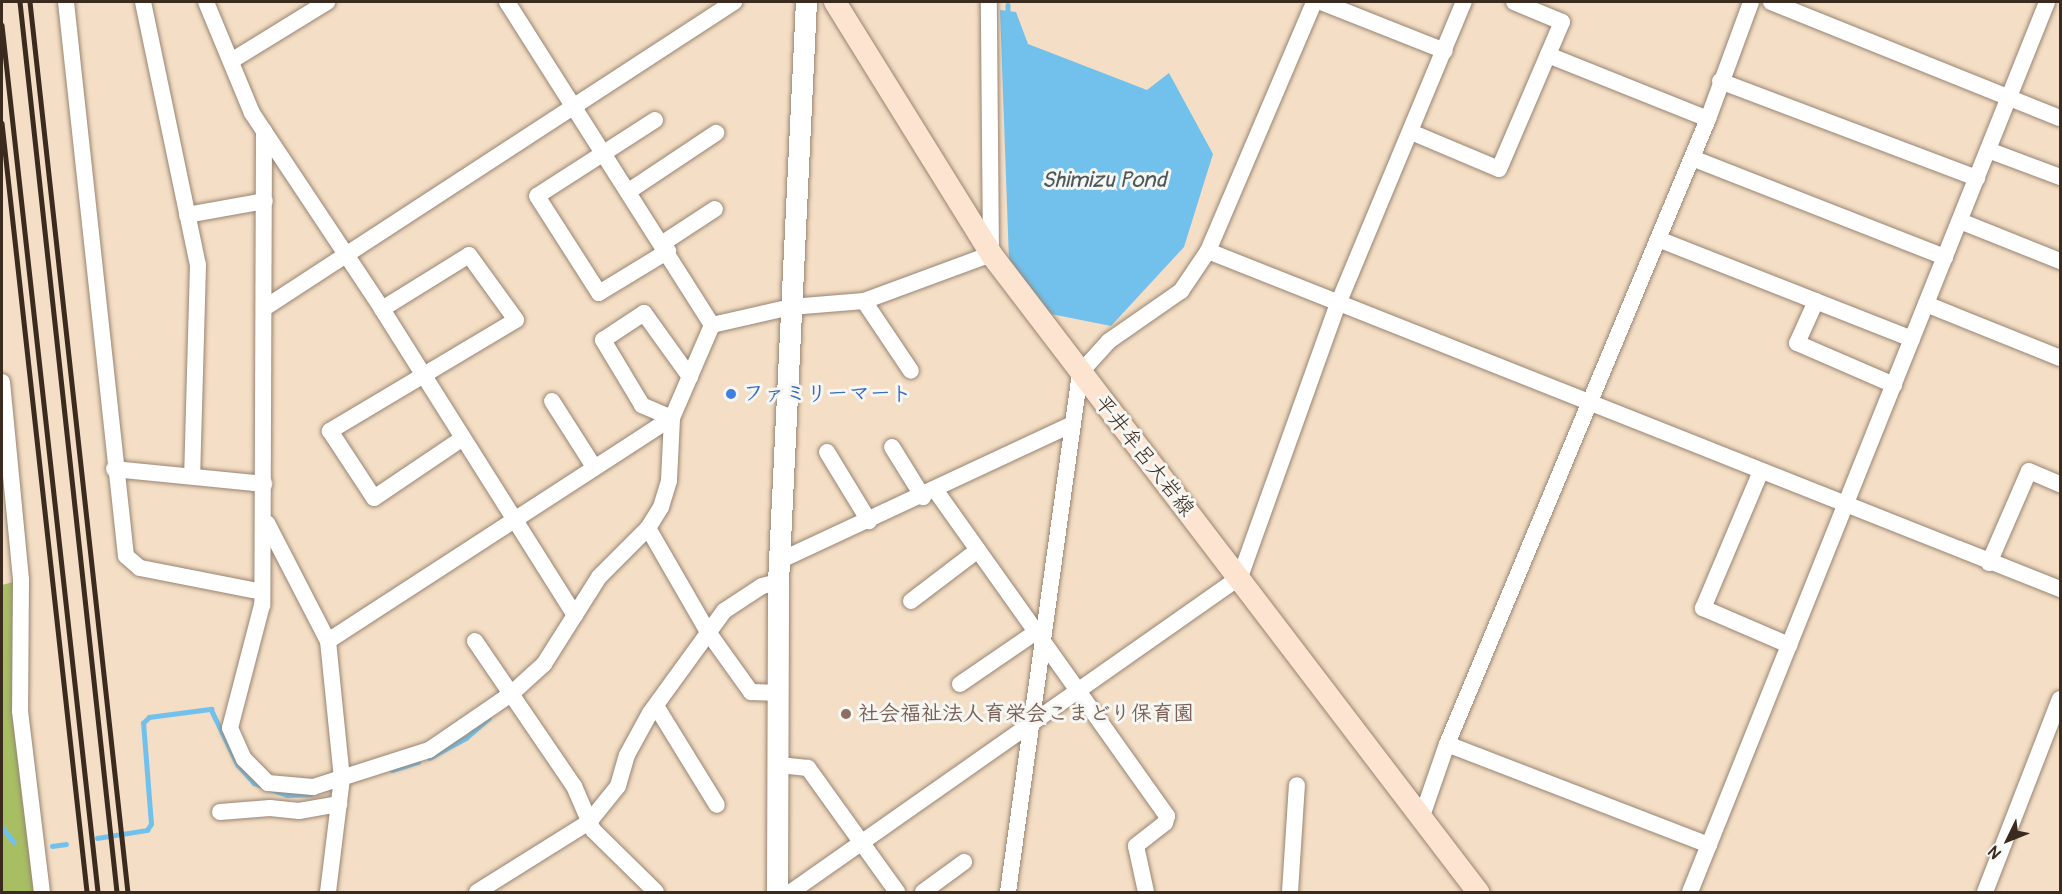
<!DOCTYPE html>
<html>
<head>
<meta charset="utf-8">
<style>
  body { margin:0 }
  #map { position:relative; width:2062px; height:894px; overflow:hidden; background:#f4dec5; font-family:Pangolin,"Klee One",sans-serif }
  div>[style] { position:absolute }
  .green>* { inset:0; background:#a7be63 }
  .water>* { inset:0; background:#72c1ed }
  .stream>* { height:4.5px; margin:-2.25px; padding:0 2.25px; transform-origin:2.25px; border-radius:2.25px; background:#72c1ed }
  .roads { filter:drop-shadow(0 0 2px #988472) drop-shadow(0 0 2px #988472) }
  .minor>* { height:16px; margin:-8px; padding:0 8px; transform-origin:8px; border-radius:8px; background:#fff }
  .tertiary>* { height:21px; margin:-10.5px; padding:0 10.5px; transform-origin:10.5px; border-radius:10.5px; background:#fff }
  .secondary>* { height:22px; margin:-11px; padding:0 11px; transform-origin:11px; border-radius:11px; background:#fde4d1 }
  .rail>* { height:4.5px; margin:-2.25px; padding:0 2.25px; transform-origin:2.25px; border-radius:2.25px; background:#3b2a1e }
  .dots>* { width:16px; height:16px; translate:-50% -50%; box-sizing:border-box; border:3px solid #f6f6f2; border-radius:50% }
  span { translate:-50% -50%; white-space:nowrap; text-align:center; line-height:1.15; -webkit-text-stroke:6px #f6f6f2; paint-order:stroke }
  .shop-label { font-size:21px; color:#366cbe; font-weight:700 }
  .left { translate:0 -50%; text-align:left }
  .street-label { font-size:21px; color:#3b2a1e }
  .education-label { font-size:21px; color:#785e54; font-weight:700 }
  .water-label { font-size:22px; color:#4c575c; font-style:italic }
  .frame { position:absolute; inset:0; border:3px solid #3b2a1e; pointer-events:none }
  .north { position:absolute; left:1978px; top:810px; width:60px; height:60px; -webkit-text-stroke:4px #f6f6f2; paint-order:stroke; rotate:227deg; font-size:16px; font-weight:700; line-height:24px; text-align:center; color:#3b2a1e }
  .north::after { content:''; display:block; margin:auto; width:21px; height:27px; background:#3b2a1e; clip-path:polygon(50% 0,100% 100%,50% 72%,0 100%) }
</style>
</head>
<body>
<div id="map">
  <div class="green">
    <div style="clip-path:polygon(13px 582px,12px 700px,34px 892px,2px 892px,2px 585px)"></div>
  </div>
  <div class="water">
    <div style="clip-path:polygon(1000px 10px,1016px 12px,1028px 44px,1147px 90px,1169px 73px,1213px 154px,1184px 247px,1111px 326px,1051px 314px,1009px 260px)"></div>
  </div>
  <div class="stream">
    <div style="left:1008px;top:5px;width:13px;rotate:90deg"></div>
    <div style="left:429px;top:758px;width:42px;rotate:-28.4deg"></div>
    <div style="left:466px;top:738px;width:30px;rotate:-41deg"></div>
    <div style="left:392px;top:770px;width:27px;rotate:-17deg"></div>
    <div style="left:2px;top:827px;width:19px;rotate:51deg"></div>
    <div style="left:97px;top:838px;width:51px;rotate:-9.1deg"></div>
    <div style="left:147px;top:830px;width:7px;rotate:-56deg"></div>
    <div style="left:151px;top:824px;width:101px;rotate:-94.5deg"></div>
    <div style="left:143px;top:723px;width:8px;rotate:-45deg"></div>
    <div style="left:149px;top:717px;width:63px;rotate:-7.4deg"></div>
    <div style="left:211px;top:709px;width:62px;rotate:64.3deg"></div>
    <div style="left:238px;top:765px;width:24px;rotate:48deg"></div>
    <div style="left:254px;top:783px;width:35px;rotate:20deg"></div>
    <div style="left:287px;top:795px;width:23px;rotate:-2deg"></div>
    <div style="left:52px;top:846px;width:14px;rotate:-8deg"></div>
  </div>
  <div class="roads">
    <div class="minor">
      <div style="left:66px;top:2px;width:557px;rotate:83.82deg"></div>
      <div style="left:126px;top:556px;width:18px;rotate:41deg"></div>
      <div style="left:140px;top:568px;width:124px;rotate:11.1deg"></div>
      <div style="left:143px;top:2px;width:269px;rotate:78.2deg"></div>
      <div style="left:198px;top:265px;width:211px;rotate:91.6deg"></div>
      <div style="left:206px;top:2px;width:120px;rotate:67.5deg"></div>
      <div style="left:252px;top:113px;width:235px;rotate:56.4deg"></div>
      <div style="left:382px;top:309px;width:362px;rotate:57.8deg"></div>
      <div style="left:1321px;top:2px;width:133px;rotate:21.6deg"></div>
      <div style="left:1771px;top:2px;width:311px;rotate:21.9deg"></div>
      <div style="left:1548px;top:55px;width:172px;rotate:21.8deg"></div>
      <div style="left:231px;top:61px;width:113px;rotate:-31.6deg"></div>
      <div style="left:1720px;top:81px;width:275px;rotate:20.7deg"></div>
      <div style="left:655px;top:120px;width:140px;rotate:147.2deg"></div>
      <div style="left:537px;top:196px;width:115px;rotate:57.4deg"></div>
      <div style="left:599px;top:293px;width:81px;rotate:-31.3deg"></div>
      <div style="left:264px;top:131px;width:474px;rotate:90.2deg"></div>
      <div style="left:262px;top:605px;width:127px;rotate:104.6deg"></div>
      <div style="left:230px;top:728px;width:34px;rotate:66deg"></div>
      <div style="left:244px;top:759px;width:34px;rotate:45deg"></div>
      <div style="left:268px;top:783px;width:45px;rotate:5.1deg"></div>
      <div style="left:313px;top:787px;width:122px;rotate:-17.7deg"></div>
      <div style="left:429px;top:750px;width:99px;rotate:-34.3deg"></div>
      <div style="left:511px;top:694px;width:45px;rotate:-42.3deg"></div>
      <div style="left:544px;top:664px;width:103px;rotate:-57.7deg"></div>
      <div style="left:599px;top:577px;width:69px;rotate:-45deg"></div>
      <div style="left:648px;top:528px;width:25px;rotate:-58deg"></div>
      <div style="left:661px;top:507px;width:28px;rotate:-73deg"></div>
      <div style="left:669px;top:480px;width:62px;rotate:-87.2deg"></div>
      <div style="left:672px;top:418px;width:101px;rotate:-66.7deg"></div>
      <div style="left:712px;top:325px;width:383px;rotate:-122.4deg"></div>
      <div style="left:1411px;top:132px;width:95px;rotate:22.8deg"></div>
      <div style="left:1499px;top:169px;width:160px;rotate:-66.8deg"></div>
      <div style="left:1562px;top:22px;width:52px;rotate:-157.4deg"></div>
      <div style="left:1988px;top:150px;width:77px;rotate:20.6deg"></div>
      <div style="left:1692px;top:158px;width:272px;rotate:21.4deg"></div>
      <div style="left:629px;top:191px;width:105px;rotate:-33.7deg"></div>
      <div style="left:187px;top:215px;width:79px;rotate:-10.2deg"></div>
      <div style="left:1960px;top:221px;width:108px;rotate:21.8deg"></div>
      <div style="left:1658px;top:239px;width:273px;rotate:21.5deg"></div>
      <div style="left:663px;top:243px;width:62px;rotate:-33.2deg"></div>
      <div style="left:1208px;top:251px;width:917px;rotate:21.64deg"></div>
      <div style="left:864px;top:301px;width:84px;rotate:56.1deg"></div>
      <div style="left:1816px;top:301px;width:46px;rotate:114.3deg"></div>
      <div style="left:1797px;top:343px;width:106px;rotate:23.4deg"></div>
      <div style="left:1926px;top:304px;width:144px;rotate:21.9deg"></div>
      <div style="left:266px;top:307px;width:559px;rotate:-33.09deg"></div>
      <div style="left:382px;top:309px;width:102px;rotate:-31.8deg"></div>
      <div style="left:469px;top:255px;width:80px;rotate:54.1deg"></div>
      <div style="left:516px;top:320px;width:217px;rotate:149.2deg"></div>
      <div style="left:330px;top:431px;width:80px;rotate:56.7deg"></div>
      <div style="left:374px;top:498px;width:107px;rotate:-34deg"></div>
      <div style="left:712px;top:325px;width:81px;rotate:-12.8deg"></div>
      <div style="left:791px;top:307px;width:73px;rotate:-4.7deg"></div>
      <div style="left:864px;top:301px;width:135px;rotate:-20.3deg"></div>
      <div style="left:991px;top:254px;width:252px;rotate:-90.5deg"></div>
      <div style="left:2px;top:382px;width:199px;rotate:84.5deg"></div>
      <div style="left:21px;top:580px;width:131px;rotate:90.4deg"></div>
      <div style="left:20px;top:711px;width:182px;rotate:83.1deg"></div>
      <div style="left:552px;top:401px;width:78px;rotate:57.5deg"></div>
      <div style="left:892px;top:447px;width:59px;rotate:58.2deg"></div>
      <div style="left:827px;top:452px;width:81px;rotate:58.7deg"></div>
      <div style="left:114px;top:469px;width:151px;rotate:5.7deg"></div>
      <div style="left:1761px;top:471px;width:149px;rotate:112.9deg"></div>
      <div style="left:1703px;top:608px;width:94px;rotate:23.3deg"></div>
      <div style="left:936px;top:491px;width:399px;rotate:54.6deg"></div>
      <div style="left:1167px;top:816px;width:7px;rotate:106deg"></div>
      <div style="left:1165px;top:823px;width:37px;rotate:142deg"></div>
      <div style="left:1136px;top:846px;width:47px;rotate:77.7deg"></div>
      <div style="left:267px;top:523px;width:133px;rotate:62.7deg"></div>
      <div style="left:328px;top:641px;width:138px;rotate:84.2deg"></div>
      <div style="left:342px;top:778px;width:115px;rotate:97deg"></div>
      <div style="left:648px;top:528px;width:120px;rotate:60deg"></div>
      <div style="left:708px;top:632px;width:74px;rotate:54.4deg"></div>
      <div style="left:751px;top:692px;width:29px;rotate:2deg"></div>
      <div style="left:779px;top:561px;width:324px;rotate:-25deg"></div>
      <div style="left:1989px;top:563px;width:100px;rotate:-66.5deg"></div>
      <div style="left:2029px;top:471px;width:34px;rotate:23deg"></div>
      <div style="left:911px;top:601px;width:84px;rotate:-37.3deg"></div>
      <div style="left:328px;top:641px;width:410px;rotate:-33deg"></div>
      <div style="left:672px;top:418px;width:33px;rotate:-157deg"></div>
      <div style="left:642px;top:405px;width:76px;rotate:-121deg"></div>
      <div style="left:603px;top:340px;width:49px;rotate:-33.4deg"></div>
      <div style="left:644px;top:313px;width:79px;rotate:54.3deg"></div>
      <div style="left:475px;top:641px;width:176px;rotate:55.7deg"></div>
      <div style="left:574px;top:786px;width:48px;rotate:66.6deg"></div>
      <div style="left:593px;top:830px;width:88px;rotate:44.5deg"></div>
      <div style="left:960px;top:684px;width:92px;rotate:-34.4deg"></div>
      <div style="left:656px;top:706px;width:116px;rotate:58.4deg"></div>
      <div style="left:1447px;top:744px;width:281px;rotate:21.1deg"></div>
      <div style="left:779px;top:765px;width:29px;rotate:6deg"></div>
      <div style="left:808px;top:768px;width:153px;rotate:54.3deg"></div>
      <div style="left:220px;top:812px;width:50px;rotate:-4.6deg"></div>
      <div style="left:270px;top:808px;width:29px;rotate:6deg"></div>
      <div style="left:299px;top:811px;width:41px;rotate:-9.9deg"></div>
      <div style="left:1421px;top:819px;width:79px;rotate:-70.9deg"></div>
      <div style="left:1447px;top:744px;width:677px;rotate:-67.33deg"></div>
      <div style="left:1708px;top:119px;width:125px;rotate:-69.8deg"></div>
      <div style="left:477px;top:892px;width:132px;rotate:-32deg"></div>
      <div style="left:589px;top:822px;width:46px;rotate:-51.1deg"></div>
      <div style="left:618px;top:786px;width:32px;rotate:-74deg"></div>
      <div style="left:627px;top:755px;width:48px;rotate:-61.3deg"></div>
      <div style="left:650px;top:713px;width:126px;rotate:-54deg"></div>
      <div style="left:724px;top:611px;width:45px;rotate:-33.3deg"></div>
      <div style="left:762px;top:586px;width:16px;rotate:-14deg"></div>
      <div style="left:791px;top:892px;width:548px;rotate:-35.05deg"></div>
      <div style="left:1240px;top:577px;width:290px;rotate:-70.3deg"></div>
      <div style="left:1338px;top:304px;width:327px;rotate:-67.4deg"></div>
      <div style="left:923px;top:892px;width:51px;rotate:-36.2deg"></div>
      <div style="left:1008px;top:892px;width:524px;rotate:-82.1deg"></div>
      <div style="left:1080px;top:373px;width:43px;rotate:-47.8deg"></div>
      <div style="left:1109px;top:341px;width:88px;rotate:-34.8deg"></div>
      <div style="left:1181px;top:291px;width:48px;rotate:-56deg"></div>
      <div style="left:1208px;top:251px;width:271px;rotate:-66.9deg"></div>
      <div style="left:1290px;top:892px;width:107px;rotate:-86.3deg"></div>
      <div style="left:1690px;top:892px;width:959px;rotate:-68.14deg"></div>
      <div style="left:1985px;top:892px;width:207px;rotate:-68.8deg"></div>
    </div>
    <div class="tertiary">
      <div style="left:777px;top:892px;width:310px;rotate:-89.8deg"></div>
      <div style="left:778px;top:582px;width:581px;rotate:-87.24deg"></div>
    </div>
    <div class="secondary">
      <div style="left:835px;top:2px;width:296px;rotate:58.2deg"></div>
      <div style="left:991px;top:254px;width:803px;rotate:52.64deg"></div>
    </div>
  </div>
  <div class="rail">
    <div style="left:20px;top:2px;width:895px;rotate:83.78deg"></div>
    <div style="left:30px;top:2px;width:895px;rotate:83.72deg"></div>
    <div style="left:2px;top:25px;width:872px;rotate:83.68deg"></div>
    <div style="left:2px;top:123px;width:774px;rotate:83.69deg"></div>
  </div>
  <div class="dots">
    <div style="left:731px;top:394px;background:#3f7fe0"></div>
    <div style="left:846px;top:714px;background:#8d6e63"></div>
  </div>
  <div class="shop-label">
    <span class="left" style="left:743px;top:394px">ファミリーマート</span>
  </div>
  <div class="street-label">
    <span style="left:1144px;top:456px;rotate:52deg">平井牟呂大岩線</span>
  </div>
  <div class="education-label">
    <span class="left" style="left:858px;top:714px">社会福祉法人育栄会こまどり保育園</span>
  </div>
  <div class="water-label">
    <span style="left:1104px;top:181px">Shimizu Pond</span>
  </div>
  <div class="frame"></div>
  <div class="north">N</div>
</div>
</body>
</html>
